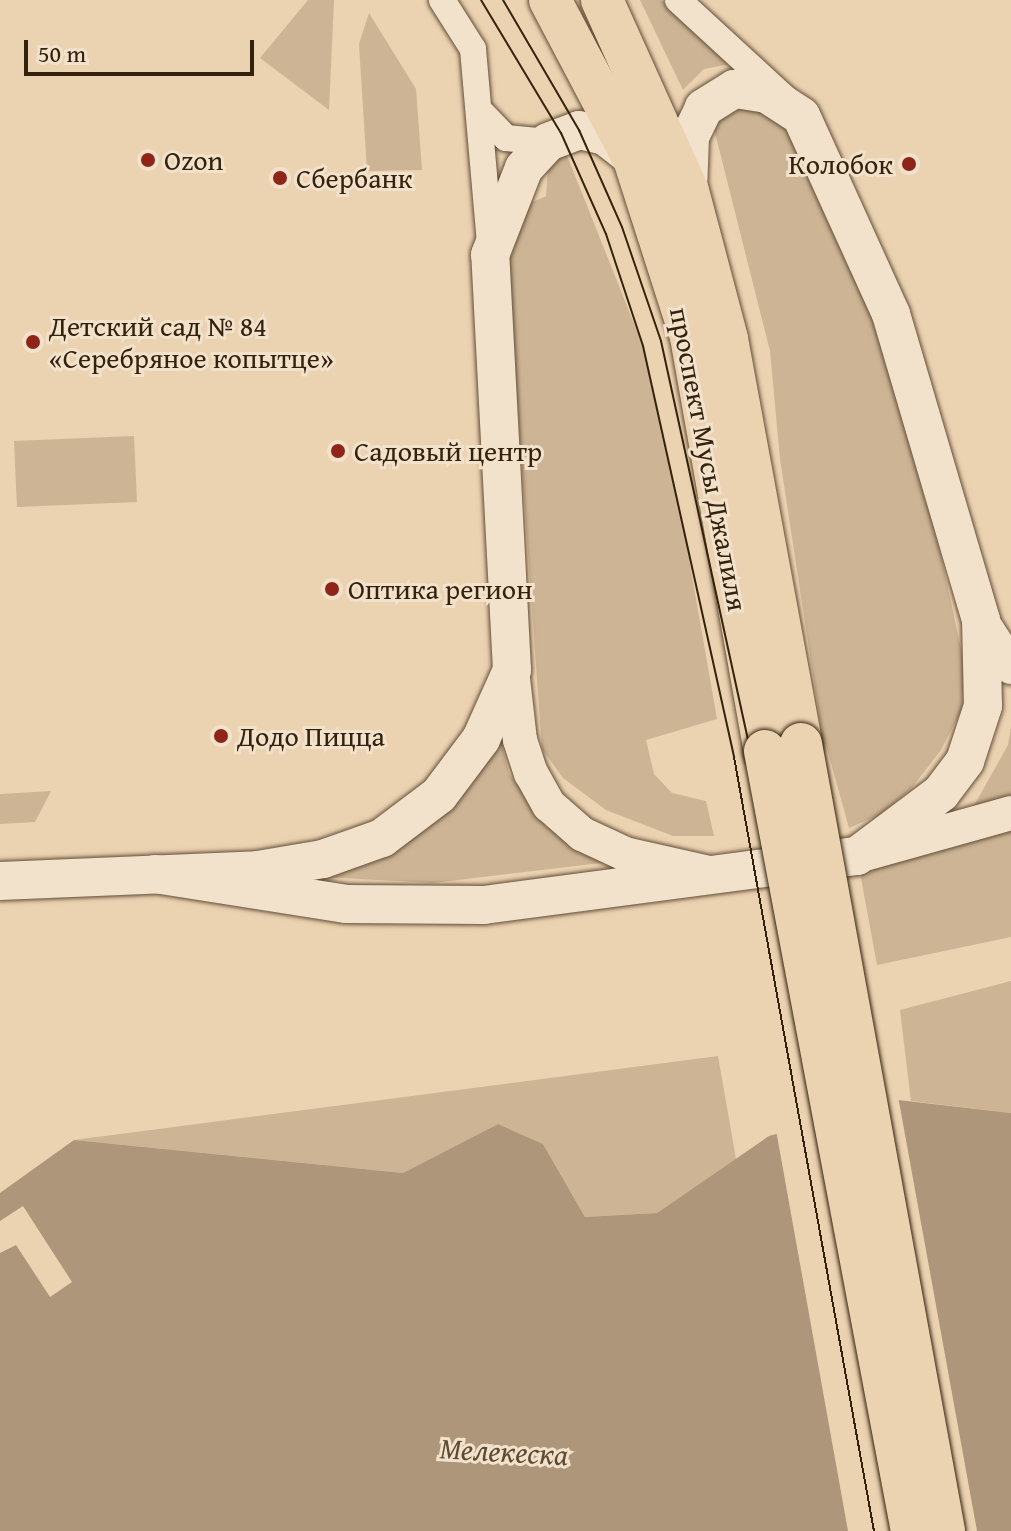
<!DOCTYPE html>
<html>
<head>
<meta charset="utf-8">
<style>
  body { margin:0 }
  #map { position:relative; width:1011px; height:1531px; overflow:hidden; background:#ebd2b1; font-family:"Gentium Book Plus",serif }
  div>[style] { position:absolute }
  .green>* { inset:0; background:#ccb495 }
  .water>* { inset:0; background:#ad9679 }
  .pier>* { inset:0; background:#ebd2b1 }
  .roads { filter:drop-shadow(0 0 2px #624e36) drop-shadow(0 0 2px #624e36) }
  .minor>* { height:26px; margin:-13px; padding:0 13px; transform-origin:13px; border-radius:13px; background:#f2e2cc }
  .tertiary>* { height:34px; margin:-17px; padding:0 17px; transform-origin:17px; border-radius:17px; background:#f2e2cc }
  .secondary>* { height:38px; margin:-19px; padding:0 19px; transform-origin:19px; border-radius:19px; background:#f2e2cc }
  .primary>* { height:42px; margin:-21px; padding:0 21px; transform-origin:21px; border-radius:21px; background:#ebd2b1 }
  .tram>* { height:2px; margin:-1px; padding:0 1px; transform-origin:1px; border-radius:1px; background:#34220d }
  .bridges { filter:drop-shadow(0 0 2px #34220d) drop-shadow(0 0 2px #34220d) }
  .primary-bridge>* { height:42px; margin:-21px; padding:0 21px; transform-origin:21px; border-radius:21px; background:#ebd2b1 }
  .dots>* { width:22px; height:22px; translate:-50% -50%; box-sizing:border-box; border:4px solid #f2e2cc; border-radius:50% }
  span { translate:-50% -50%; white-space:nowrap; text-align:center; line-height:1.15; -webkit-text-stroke:6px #f2e2cc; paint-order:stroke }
  .poi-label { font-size:28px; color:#34220d }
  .left { translate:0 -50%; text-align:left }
  .right { translate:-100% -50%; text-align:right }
  .street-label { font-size:28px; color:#34220d }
  .water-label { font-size:30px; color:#5e4b33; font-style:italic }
  .scale { position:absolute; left:24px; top:40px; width:230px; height:36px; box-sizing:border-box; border:4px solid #34220d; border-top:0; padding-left:10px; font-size:24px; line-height:28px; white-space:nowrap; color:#34220d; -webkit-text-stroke:6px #f2e2cc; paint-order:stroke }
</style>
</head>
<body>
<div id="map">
  <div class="green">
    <div style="clip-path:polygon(308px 0,334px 0,329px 110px,260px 58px)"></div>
    <div style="clip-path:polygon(640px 0,661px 0,735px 63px,704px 69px,683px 90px)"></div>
    <div style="clip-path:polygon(369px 13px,416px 89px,422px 170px,367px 171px,359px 44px)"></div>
    <div style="clip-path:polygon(714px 107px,778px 110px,877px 319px,917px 446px,964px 662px,962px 709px,941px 750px,910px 790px,879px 815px,849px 828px,821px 727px,780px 459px,770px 351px,711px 117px)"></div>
    <div style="clip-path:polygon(564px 148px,643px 346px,684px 530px,717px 719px,646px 740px,654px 774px,672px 793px,706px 801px,714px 836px,673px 836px,606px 810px,563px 778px,542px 749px,507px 257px,518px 209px,546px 196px,549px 156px)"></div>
    <div style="clip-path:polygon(134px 436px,137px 502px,17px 507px,14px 441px)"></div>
    <div style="clip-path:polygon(1011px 727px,1011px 799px,971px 811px,1008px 745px)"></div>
    <div style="clip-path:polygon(501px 741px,509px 774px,529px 800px,626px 860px,433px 883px,287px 875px,479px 769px)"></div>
    <div style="clip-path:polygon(51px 791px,35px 822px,0 824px,0 794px)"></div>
    <div style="clip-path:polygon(1011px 826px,1011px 937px,877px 965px,859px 867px)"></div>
    <div style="clip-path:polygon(1011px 981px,1011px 1113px,911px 1101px,900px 1010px)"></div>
    <div style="clip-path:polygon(718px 1056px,736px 1159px,657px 1213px,585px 1217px,543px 1144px,498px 1124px,403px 1173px,74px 1140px)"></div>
  </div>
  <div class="water">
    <div style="clip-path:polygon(898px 1100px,1011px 1113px,1011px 1531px,0 1531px,0 1193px,74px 1140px,403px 1173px,498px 1124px,543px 1144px,585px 1217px,657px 1213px,769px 1136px)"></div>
  </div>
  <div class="pier">
    <div style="clip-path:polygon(898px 1096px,977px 1531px,848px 1531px,776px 1130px)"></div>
    <div style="clip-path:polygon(23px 1206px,72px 1282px,50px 1297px,16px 1245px,0 1253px,0 1221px)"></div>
  </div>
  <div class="roads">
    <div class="minor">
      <div style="left:442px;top:0;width:58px;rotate:57.7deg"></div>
      <div style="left:473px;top:49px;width:195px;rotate:85deg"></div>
      <div style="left:678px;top:0;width:149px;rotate:42.6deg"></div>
      <div style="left:479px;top:110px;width:39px;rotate:46deg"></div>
      <div style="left:506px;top:138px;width:42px;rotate:5.4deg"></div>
    </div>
    <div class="tertiary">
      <div style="left:981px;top:620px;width:56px;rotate:57.4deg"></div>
      <div style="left:512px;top:670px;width:70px;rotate:83.5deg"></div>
      <div style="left:520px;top:740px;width:35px;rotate:72deg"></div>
      <div style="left:531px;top:773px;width:37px;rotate:61deg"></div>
      <div style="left:549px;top:805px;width:44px;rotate:41.3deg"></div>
      <div style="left:582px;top:834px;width:47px;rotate:24.9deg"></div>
      <div style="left:625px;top:854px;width:82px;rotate:12.7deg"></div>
      <div style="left:861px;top:855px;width:156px;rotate:-15.6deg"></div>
    </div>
    <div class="secondary">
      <div style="left:155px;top:874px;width:193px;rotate:8.9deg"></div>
      <div style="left:346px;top:904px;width:138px;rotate:0.4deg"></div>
      <div style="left:484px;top:905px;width:376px;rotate:-7.5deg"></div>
      <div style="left:857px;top:856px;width:105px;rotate:-36.9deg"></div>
      <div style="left:941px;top:793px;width:40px;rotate:-53deg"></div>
      <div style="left:965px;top:761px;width:58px;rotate:-71.9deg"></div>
      <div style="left:983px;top:706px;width:86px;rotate:-91.3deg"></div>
      <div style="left:981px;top:620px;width:319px;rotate:-106.4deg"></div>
      <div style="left:891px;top:314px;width:217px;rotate:-114.4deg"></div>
      <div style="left:801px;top:116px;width:40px;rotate:-147.1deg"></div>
      <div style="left:767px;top:94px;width:33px;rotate:-171deg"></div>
      <div style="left:734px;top:89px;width:36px;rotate:148deg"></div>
      <div style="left:704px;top:108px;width:32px;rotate:116deg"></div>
      <div style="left:690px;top:137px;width:54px;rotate:92.1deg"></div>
      <div style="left:0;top:881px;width:258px;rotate:-2.4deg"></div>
      <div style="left:258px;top:870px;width:66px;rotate:-9.6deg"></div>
      <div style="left:323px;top:859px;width:63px;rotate:-19.6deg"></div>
      <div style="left:382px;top:838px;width:71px;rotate:-37deg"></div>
      <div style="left:439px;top:795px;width:70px;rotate:-53.1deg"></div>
      <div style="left:481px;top:739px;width:76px;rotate:-65.8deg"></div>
      <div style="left:512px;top:670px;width:416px;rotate:-93deg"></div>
      <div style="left:490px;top:255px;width:93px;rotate:-68.7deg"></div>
      <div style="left:524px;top:168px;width:35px;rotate:-47deg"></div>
      <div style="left:548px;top:142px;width:33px;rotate:-21deg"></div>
      <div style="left:579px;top:130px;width:27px;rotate:13deg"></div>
      <div style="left:605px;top:136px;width:37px;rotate:38deg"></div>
    </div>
    <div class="primary">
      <div style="left:550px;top:0;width:180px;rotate:62.2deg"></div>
      <div style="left:634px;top:159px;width:187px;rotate:72.2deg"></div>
      <div style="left:691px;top:337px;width:421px;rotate:79.9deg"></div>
      <div style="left:602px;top:0;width:209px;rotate:65.8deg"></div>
      <div style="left:688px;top:191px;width:153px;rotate:75.2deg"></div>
      <div style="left:727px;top:339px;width:412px;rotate:79.6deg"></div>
    </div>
  </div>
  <div class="tram">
    <div style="left:481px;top:0;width:155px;rotate:59deg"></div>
    <div style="left:561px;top:133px;width:111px;rotate:66deg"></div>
    <div style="left:606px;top:234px;width:118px;rotate:71.7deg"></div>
    <div style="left:643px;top:346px;width:421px;rotate:77.5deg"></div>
    <div style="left:734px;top:757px;width:787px;rotate:79.75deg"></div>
    <div style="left:503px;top:0;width:151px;rotate:59.7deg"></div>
    <div style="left:579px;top:130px;width:106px;rotate:66.1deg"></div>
    <div style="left:622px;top:227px;width:120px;rotate:71.1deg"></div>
    <div style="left:661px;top:341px;width:423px;rotate:77.7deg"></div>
    <div style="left:751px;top:754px;width:790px;rotate:79.71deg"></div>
  </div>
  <div class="bridges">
    <div class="primary-bridge">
      <div style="left:801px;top:744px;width:800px;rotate:79.7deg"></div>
      <div style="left:765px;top:751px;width:794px;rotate:79.33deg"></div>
    </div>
  </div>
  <div class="dots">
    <div style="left:148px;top:160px;background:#8f2418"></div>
    <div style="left:909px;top:164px;background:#8f2418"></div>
    <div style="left:280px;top:178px;background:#8f2418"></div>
    <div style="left:33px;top:342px;background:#8f2418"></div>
    <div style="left:338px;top:451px;background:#8f2418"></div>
    <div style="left:332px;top:589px;background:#8f2418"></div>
    <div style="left:221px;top:736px;background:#8f2418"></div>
  </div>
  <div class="poi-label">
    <span class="left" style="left:164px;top:160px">Ozon</span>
    <span class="right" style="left:893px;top:164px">Колобок</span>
    <span class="left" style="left:296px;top:178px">Сбербанк</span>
    <span class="left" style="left:49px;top:342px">Детский сад № 84<br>«Серебряное копытце»</span>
    <span class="left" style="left:354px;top:451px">Садовый центр</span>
    <span class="left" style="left:348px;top:589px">Оптика регион</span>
    <span class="left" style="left:237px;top:736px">Додо Пицца</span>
  </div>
  <div class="street-label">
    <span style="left:709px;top:459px;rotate:79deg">проспект Мусы Джалиля</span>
  </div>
  <div class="water-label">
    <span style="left:504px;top:1451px;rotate:3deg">Мелекеска</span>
  </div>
  <div class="scale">50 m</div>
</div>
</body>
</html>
